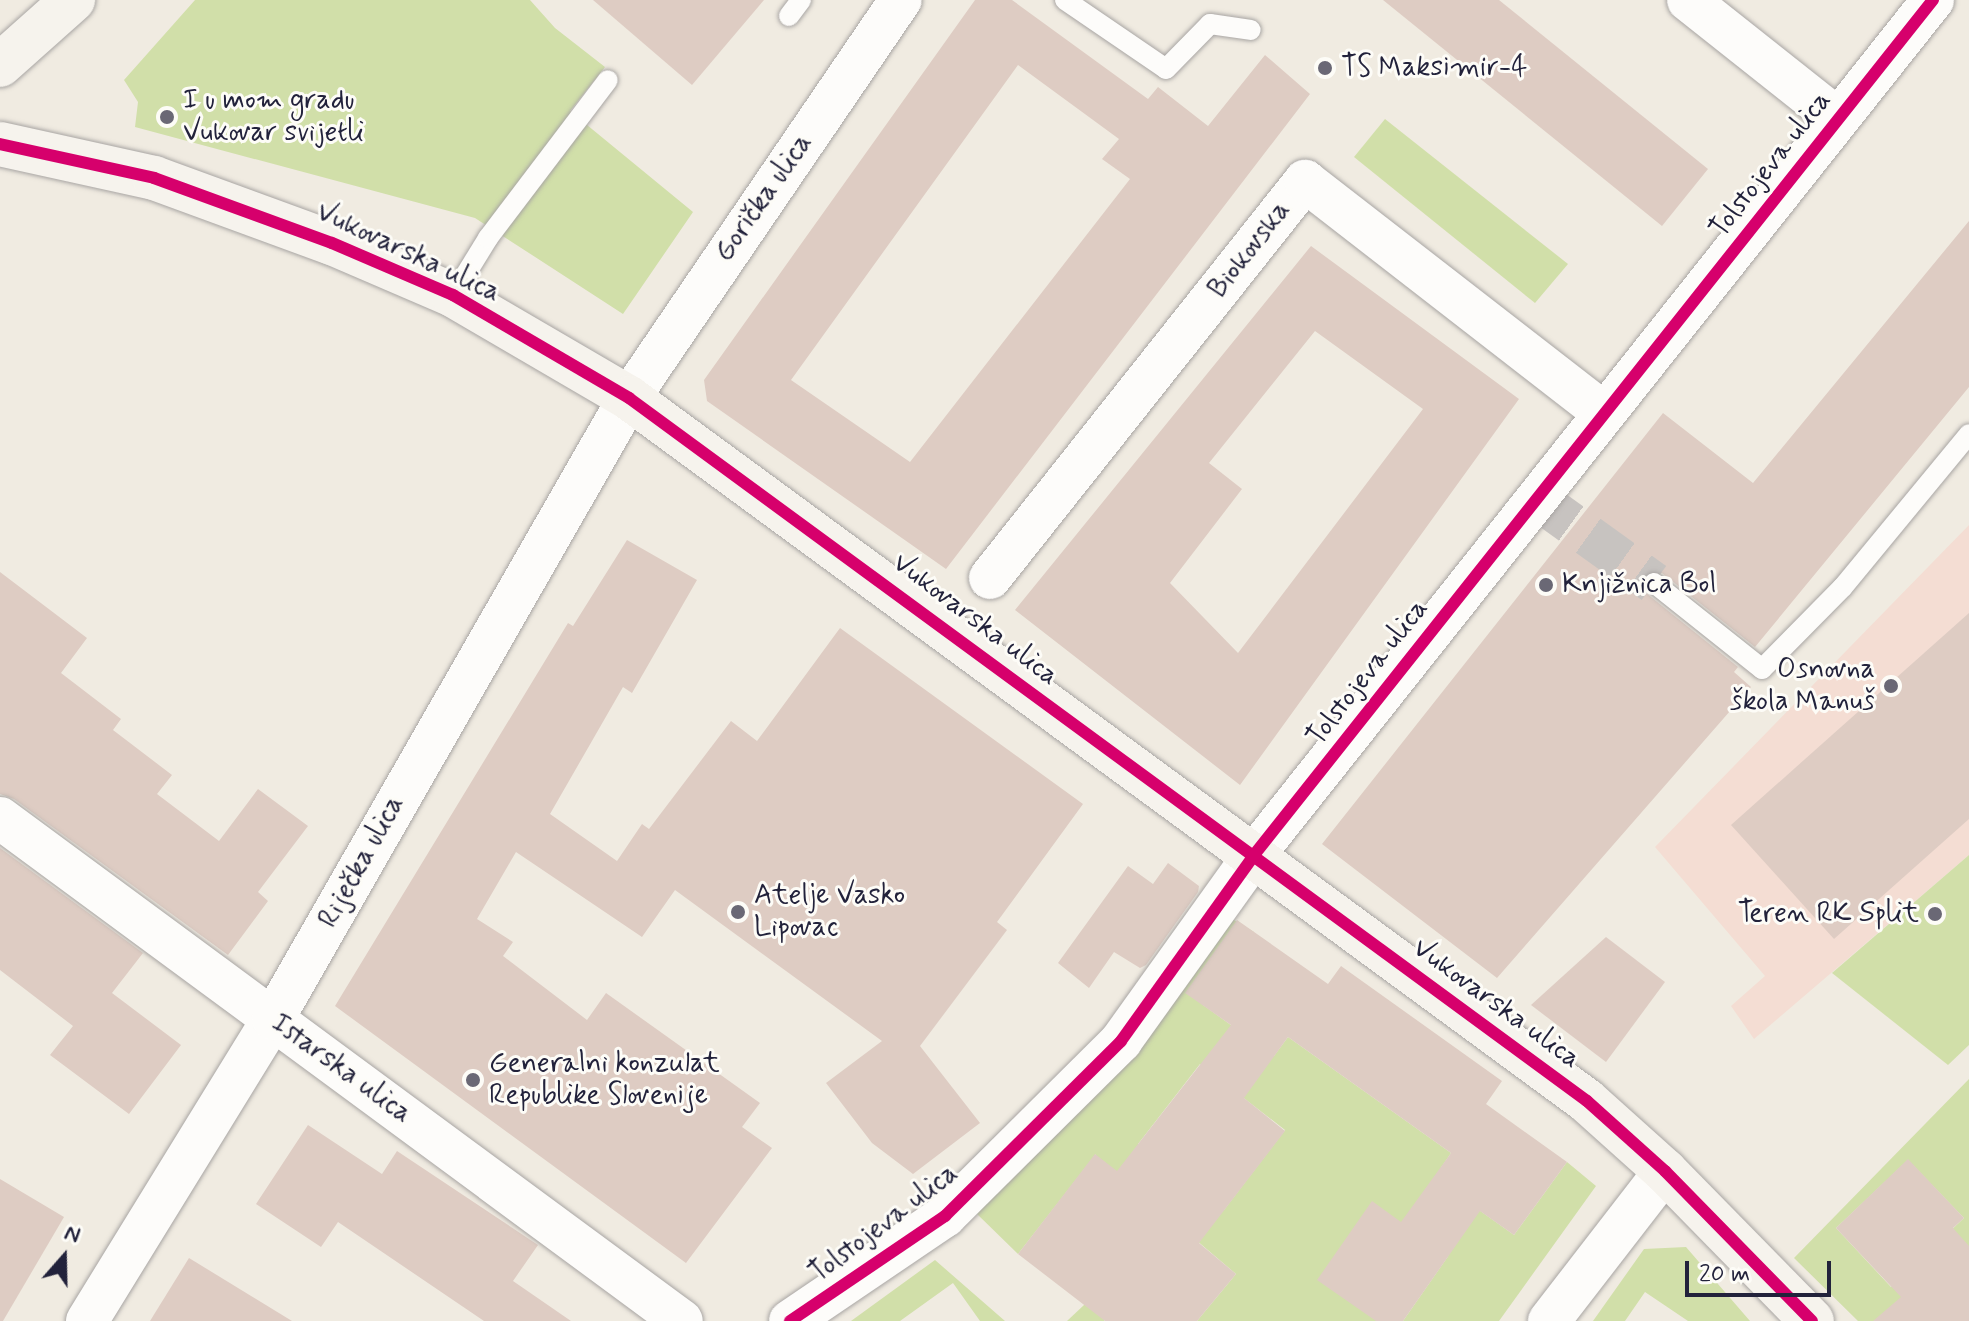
<!DOCTYPE html>
<html>
<head>
<meta charset="utf-8">
<style>
  body { margin:0 }
  #map { position:relative; width:1969px; height:1321px; overflow:hidden; background:#f0ebe1; font-family:Mynerve,sans-serif }
  div>[style] { position:absolute }
  .built>* { inset:0; background:#f4ddd3 }
  .green>* { inset:0; background:#d1dfa9 }
  .building>* { inset:0; background:#deccc3 }
  .street-tunnel>* { height:42px; margin-top:-21px; transform-origin:0; background:repeating-linear-gradient(90deg,#c7c3c0 0 42px,transparent 0 63px) }
  .roads { filter:drop-shadow(0 0 2px #a8a5a3) drop-shadow(0 0 2px #a8a5a3) }
  .lane>* { height:20px; margin:-10px; padding:0 10px; transform-origin:10px; border-radius:10px; background:#fdfcfa }
  .street>* { height:42px; margin:-21px; padding:0 21px; transform-origin:21px; border-radius:21px; background:#fdfcfa }
  .secondary>* { height:44px; margin:-22px; padding:0 22px; transform-origin:22px; border-radius:22px; background:#f6f3ed }
  .cycleway>* { height:12px; margin:-6px; padding:0 6px; transform-origin:6px; border-radius:6px; background:#d6006c }
  .dots>* { width:22px; height:22px; translate:-50% -50%; box-sizing:border-box; border:4px solid #fdfcf7; border-radius:50% }
  span { translate:-50% -50%; white-space:nowrap; text-align:center; line-height:1.15; -webkit-text-stroke:6px #fdfcf7; paint-order:stroke }
  .poi-label { font-size:28px; color:#22223b }
  .left { translate:0 -50%; text-align:left }
  .right { translate:-100% -50%; text-align:right }
  .street-label { font-size:28px; color:#22223b }
  .north { position:absolute; left:24px; top:1217px; width:80px; height:80px; -webkit-text-stroke:6px #fdfcf7; paint-order:stroke; rotate:20deg; font-size:22px; font-weight:700; line-height:32px; text-align:center; color:#22223b }
  .north::after { content:''; display:block; margin:auto; width:28px; height:36px; background:#22223b; clip-path:polygon(50% 0,100% 100%,50% 72%,0 100%) }
  .scale { position:absolute; left:1685px; top:1261px; width:146px; height:36px; box-sizing:border-box; border:4px solid #22223b; border-top:0; padding-left:10px; font-size:24px; line-height:28px; white-space:nowrap; color:#22223b; -webkit-text-stroke:6px #fdfcf7; paint-order:stroke }
</style>
</head>
<body>
<div id="map">
  <div class="built">
    <div style="clip-path:polygon(1969px 525px,1969px 855px,1754px 1039px,1731px 1006px,1765px 976px,1655px 847px)"></div>
  </div>
  <div class="green">
    <div style="clip-path:polygon(195px 0,530px 0,555px 28px,605px 67px,570px 111px,693px 212px,623px 314px,475px 218px,135px 127px,138px 102px,124px 80px)"></div>
    <div style="clip-path:polygon(1385px 119px,1568px 264px,1535px 303px,1354px 157px)"></div>
    <div style="clip-path:polygon(1969px 855px,1969px 1045px,1948px 1065px,1832px 973px)"></div>
    <div style="clip-path:polygon(evenodd,1229px 917px,1254px 932px,1203px 1005px,1274px 1056px,1288px 1037px,1451px 1153px,1434px 1178px,1514px 1235px,1567px 1162px,1596px 1186px,1499px 1321px,1403px 1321px,1449px 1255px,1376px 1321px,1197px 1321px,1236px 1274px,1169px 1217px,1104px 1321px,1067px 1321px,1084px 1305px,1096px 1154px,1018px 1254px,976px 1213px,1229px 917px,1200px 1064px,1285px 1130px,1224px 1210px,1138px 1144px,1200px 1064px)"></div>
    <div style="clip-path:polygon(evenodd,1969px 1079px,1969px 1246px,1913px 1321px,1858px 1321px,1794px 1258px,1969px 1079px,1908px 1160px,1964px 1218px,1891px 1287px,1836px 1228px,1908px 1160px)"></div>
    <div style="clip-path:polygon(1686px 1247px,1750px 1321px,1688px 1321px,1645px 1292px,1625px 1321px,1593px 1321px,1644px 1249px)"></div>
    <div style="clip-path:polygon(935px 1260px,1005px 1321px,980px 1321px,953px 1283px,900px 1321px,851px 1321px)"></div>
  </div>
  <div class="building">
    <div style="clip-path:polygon(593px 0,764px 0,692px 85px)"></div>
    <div style="clip-path:polygon(evenodd,975px 0,1012px 0,1148px 99px,1158px 87px,1208px 126px,1265px 55px,1310px 94px,946px 569px,707px 401px,704px 380px,975px 0,1018px 65px,1119px 139px,1102px 159px,1130px 179px,910px 462px,791px 380px,1018px 65px)"></div>
    <div style="clip-path:polygon(1383px 0,1499px 0,1708px 169px,1662px 226px)"></div>
    <div style="clip-path:polygon(1969px 221px,1969px 387px,1755px 647px,1662px 573px,1643px 576px,1646px 593px,1738px 667px,1734px 672px,1751px 687px,1497px 978px,1322px 844px,1663px 413px,1753px 483px)"></div>
    <div style="clip-path:polygon(evenodd,1311px 246px,1519px 399px,1240px 785px,1015px 610px,1311px 246px,1315px 331px,1423px 409px,1238px 653px,1170px 583px,1242px 489px,1209px 463px,1315px 331px)"></div>
    <div style="clip-path:polygon(627px 540px,697px 580px,632px 693px,623px 687px,550px 814px,617px 861px,642px 824px,649px 829px,731px 721px,757px 741px,840px 628px,1083px 804px,997px 922px,1007px 930px,920px 1046px,980px 1123px,913px 1174px,872px 1143px,826px 1083px,882px 1041px,675px 890px,642px 937px,516px 852px,477px 919px,513px 942px,503px 956px,587px 1020px,606px 993px,760px 1103px,742px 1127px,772px 1148px,686px 1263px,335px 1006px,568px 623px,573px 626px)"></div>
    <div style="clip-path:polygon(0 572px,87px 638px,61px 673px,121px 719px,113px 730px,172px 775px,157px 794px,219px 841px,258px 789px,308px 826px,258px 892px,268px 901px,228px 955px,14px 799px,0 794px)"></div>
    <div style="clip-path:polygon(1969px 613px,1969px 819px,1834px 939px,1731px 825px)"></div>
    <div style="clip-path:polygon(0 848px,143px 953px,112px 993px,181px 1045px,129px 1114px,50px 1055px,73px 1026px,0 970px)"></div>
    <div style="clip-path:polygon(1168px 863px,1199px 886px,1198px 892px,1146px 965px,1140px 968px,1114px 952px,1089px 988px,1058px 963px,1128px 866px,1153px 884px)"></div>
    <div style="clip-path:polygon(1237px 920px,1328px 984px,1341px 966px,1502px 1081px,1486px 1104px,1567px 1162px,1514px 1235px,1480px 1211px,1403px 1321px,1376px 1321px,1317px 1280px,1372px 1201px,1401px 1222px,1451px 1153px,1288px 1037px,1244px 1098px,1285px 1131px,1199px 1243px,1236px 1274px,1197px 1321px,1105px 1321px,1018px 1254px,1095px 1154px,1117px 1171px,1231px 1025px,1185px 993px)"></div>
    <div style="clip-path:polygon(1606px 937px,1665px 982px,1606px 1062px,1531px 1005px)"></div>
    <div style="clip-path:polygon(308px 1125px,382px 1174px,397px 1151px,538px 1245px,513px 1281px,571px 1321px,484px 1321px,338px 1222px,321px 1247px,256px 1204px)"></div>
    <div style="clip-path:polygon(1908px 1159px,1964px 1218px,1953px 1228px,1969px 1246px,1969px 1321px,1873px 1321px,1901px 1297px,1836px 1228px)"></div>
    <div style="clip-path:polygon(0 1179px,64px 1217px,3px 1321px,0 1321px)"></div>
    <div style="clip-path:polygon(189px 1258px,292px 1321px,150px 1321px)"></div>
  </div>
  <div class="street-tunnel">
    <div style="left:1537px;top:499px;width:144px;rotate:35.7deg"></div>
  </div>
  <div class="roads">
    <div class="lane">
      <div style="left:1065px;top:0;width:122px;rotate:34.3deg"></div>
      <div style="left:1166px;top:69px;width:63px;rotate:-45.6deg"></div>
      <div style="left:1210px;top:24px;width:41px;rotate:8.3deg"></div>
      <div style="left:789px;top:16px;width:20px;rotate:-53deg"></div>
      <div style="left:453px;top:295px;width:67px;rotate:-58.4deg"></div>
      <div style="left:488px;top:238px;width:198px;rotate:-52.8deg"></div>
      <div style="left:1654px;top:583px;width:138px;rotate:38.5deg"></div>
      <div style="left:1762px;top:669px;width:115px;rotate:-45.4deg"></div>
      <div style="left:1843px;top:587px;width:198px;rotate:-50.5deg"></div>
    </div>
    <div class="street">
      <div style="left:1688px;top:0;width:191px;rotate:38.4deg"></div>
      <div style="left:990px;top:578px;width:507px;rotate:-51.57deg"></div>
      <div style="left:1305px;top:181px;width:378px;rotate:37.8deg"></div>
      <div style="left:0;top:818px;width:847px;rotate:36.41deg"></div>
      <div style="left:87px;top:1321px;width:355px;rotate:-58.4deg"></div>
      <div style="left:273px;top:1019px;width:716px;rotate:-60.18deg"></div>
      <div style="left:629px;top:398px;width:482px;rotate:-55.7deg"></div>
      <div style="left:790px;top:1321px;width:187px;rotate:-34.1deg"></div>
      <div style="left:945px;top:1216px;width:248px;rotate:-44.8deg"></div>
      <div style="left:1121px;top:1041px;width:229px;rotate:-54.4deg"></div>
      <div style="left:1254px;top:855px;width:1092px;rotate:-51.55deg"></div>
      <div style="left:1549px;top:1321px;width:190px;rotate:-52.3deg"></div>
    </div>
    <div class="secondary">
      <div style="left:0;top:65px;width:98px;rotate:-41.7deg"></div>
      <div style="left:0;top:144px;width:158px;rotate:12.4deg"></div>
      <div style="left:154px;top:178px;width:189px;rotate:20.1deg"></div>
      <div style="left:332px;top:243px;width:132px;rotate:23.3deg"></div>
      <div style="left:453px;top:295px;width:204px;rotate:30.3deg"></div>
      <div style="left:629px;top:398px;width:1188px;rotate:36.27deg"></div>
      <div style="left:1587px;top:1101px;width:105px;rotate:41.9deg"></div>
      <div style="left:1665px;top:1171px;width:210px;rotate:45.6deg"></div>
    </div>
  </div>
  <div class="cycleway">
    <div style="left:0;top:144px;width:158px;rotate:12.4deg"></div>
    <div style="left:154px;top:178px;width:189px;rotate:20.1deg"></div>
    <div style="left:332px;top:243px;width:132px;rotate:23.3deg"></div>
    <div style="left:453px;top:295px;width:204px;rotate:30.3deg"></div>
    <div style="left:629px;top:398px;width:1188px;rotate:36.27deg"></div>
    <div style="left:1587px;top:1101px;width:105px;rotate:41.9deg"></div>
    <div style="left:1665px;top:1171px;width:210px;rotate:45.6deg"></div>
    <div style="left:790px;top:1321px;width:187px;rotate:-34.1deg"></div>
    <div style="left:945px;top:1216px;width:248px;rotate:-44.8deg"></div>
    <div style="left:1121px;top:1041px;width:229px;rotate:-54.4deg"></div>
    <div style="left:1254px;top:855px;width:1092px;rotate:-51.55deg"></div>
  </div>
  <div class="dots">
    <div style="left:1325px;top:68px;background:#6a6875"></div>
    <div style="left:167px;top:117px;background:#6a6875"></div>
    <div style="left:1546px;top:585px;background:#6a6875"></div>
    <div style="left:1891px;top:686px;background:#6a6875"></div>
    <div style="left:738px;top:912px;background:#6a6875"></div>
    <div style="left:1935px;top:914px;background:#6a6875"></div>
    <div style="left:473px;top:1080px;background:#6a6875"></div>
  </div>
  <div class="poi-label">
    <span class="left" style="left:1341px;top:68px">TS Maksimir-4</span>
    <span class="left" style="left:183px;top:117px">I u mom gradu<br>Vukovar svijetli</span>
    <span class="left" style="left:1562px;top:585px">Knjižnica Bol</span>
    <span class="right" style="left:1875px;top:686px">Osnovna<br>škola Manuš</span>
    <span class="left" style="left:754px;top:912px">Atelje Vasko<br>Lipovac</span>
    <span class="right" style="left:1919px;top:914px">Teren RK Split</span>
    <span class="left" style="left:489px;top:1080px">Generalni konzulat<br>Republike Slovenije</span>
  </div>
  <div class="street-label">
    <span style="left:1771px;top:165px;rotate:-52deg">Tolstojeva ulica</span>
    <span style="left:764px;top:198px;rotate:-55deg">Gorička ulica</span>
    <span style="left:1250px;top:250px;rotate:-52deg">Biokovska</span>
    <span style="left:408px;top:253px;rotate:25deg">Vukovarska ulica</span>
    <span style="left:975px;top:620px;rotate:37deg">Vukovarska ulica</span>
    <span style="left:1368px;top:673px;rotate:-52deg">Tolstojeva ulica</span>
    <span style="left:362px;top:862px;rotate:-61deg">Riječka ulica</span>
    <span style="left:1496px;top:1004px;rotate:36deg">Vukovarska ulica</span>
    <span style="left:341px;top:1069px;rotate:36deg">Istarska ulica</span>
    <span style="left:884px;top:1224px;rotate:-37deg">Tolstojeva ulica</span>
  </div>
  <div class="north">N</div>
  <div class="scale">20 m</div>
</div>
</body>
</html>
